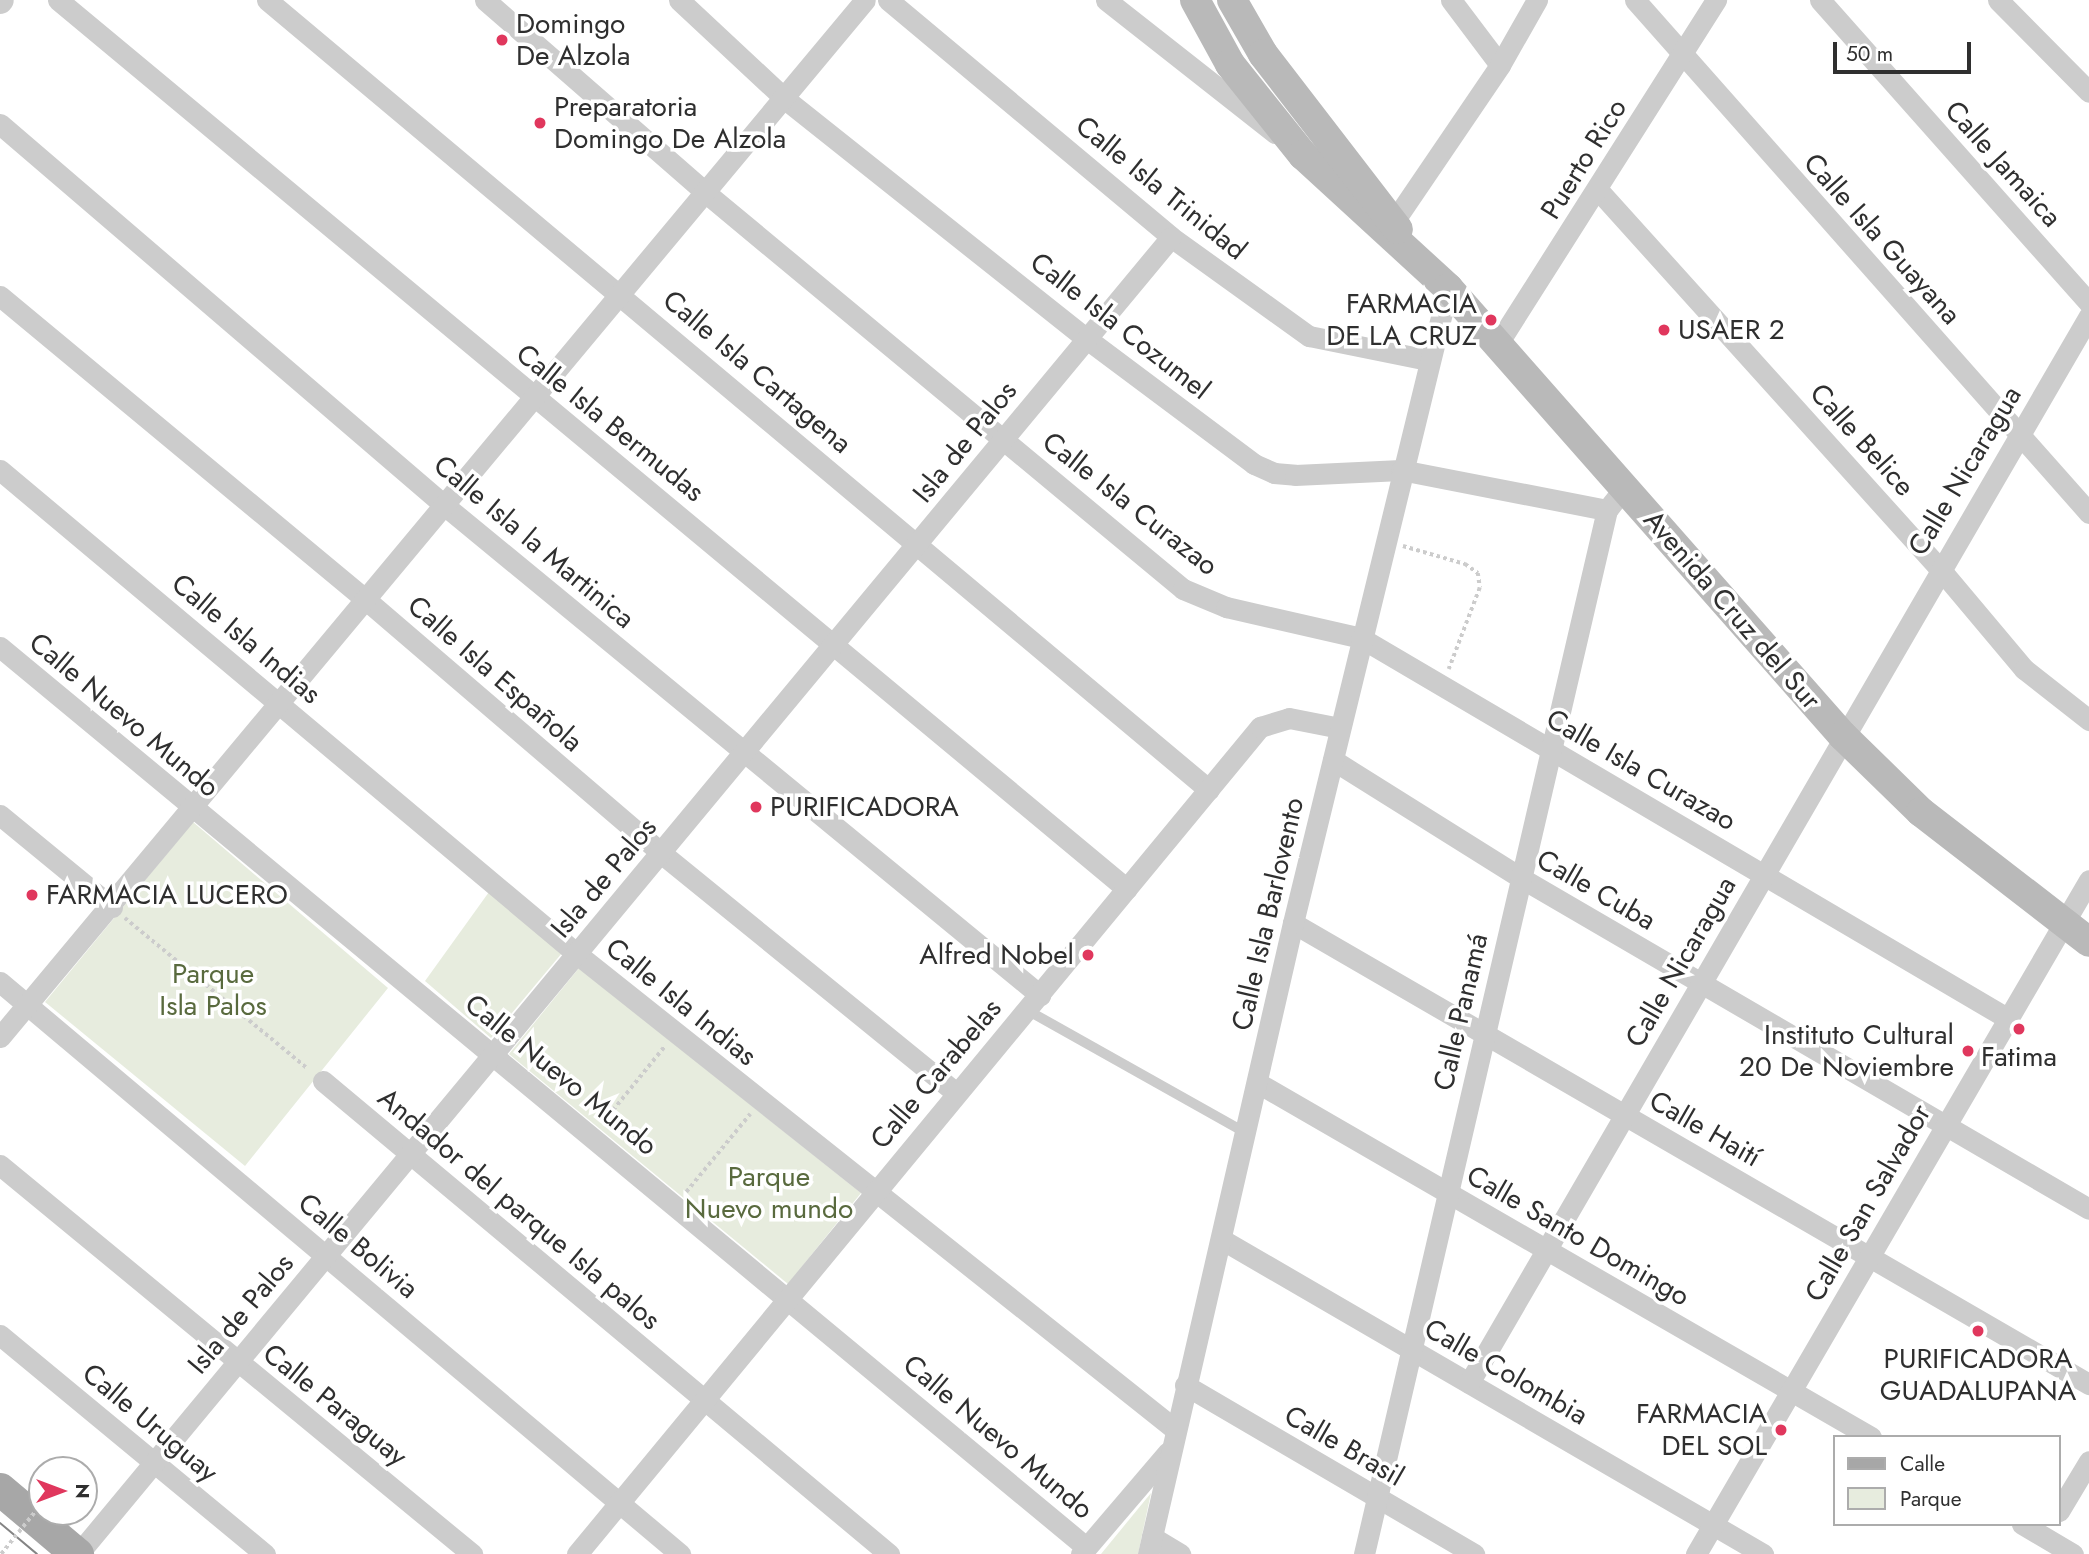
<!DOCTYPE html>
<html>
<head>
<meta charset="utf-8">
<style>
  body { margin:0 }
  #map { position:relative; width:2089px; height:1554px; overflow:hidden; background:#fff; font-family:Jost,sans-serif }
  div>[style] { position:absolute }
  .green>* { inset:0; background:#e7ecde }
  .path>* { height:3.5px; margin-top:-1.75px; transform-origin:0; background:repeating-linear-gradient(90deg,#ccc 0 3.5px,transparent 0 7px) }
  .service>* { height:10px; margin:-5px; padding:0 5px; transform-origin:5px; border-radius:5px; background:#ccc }
  .minor>* { height:21px; margin:-10.5px; padding:0 10.5px; transform-origin:10.5px; border-radius:10.5px; background:#ccc }
  .tertiary>* { height:26px; margin:-13px; padding:0 13px; transform-origin:13px; border-radius:13px; background:#ccc }
  .secondary>* { height:30px; margin:-15px; padding:0 15px; transform-origin:15px; border-radius:15px; background:#b9b9b9 }
  .primary>* { height:33px; margin:-16.5px; padding:0 16.5px; transform-origin:16.5px; border-radius:16.5px; background:#a7a7a7 }
  .tram>* { height:2px; margin:-1px; padding:0 1px; transform-origin:1px; border-radius:1px; background:#848484 }
  .path-bridge>* { height:3.5px; margin-top:-1.75px; transform-origin:0; background:repeating-linear-gradient(90deg,#ccc 0 3.5px,transparent 0 7px) }
  .dots>* { width:19px; height:19px; translate:-50% -50%; box-sizing:border-box; border:4px solid #fff; border-radius:50% }
  span { translate:-50% -50%; white-space:nowrap; text-align:center; line-height:1.15; -webkit-text-stroke:7px #fff; paint-order:stroke }
  .poi-label { font-size:28px; color:#2f2f2f }
  .left { translate:0 -50%; text-align:left }
  .right { translate:-100% -50%; text-align:right }
  .street-label { font-size:28px; color:#2f2f2f }
  .park-label { font-size:28px; color:#596a3e }
  .legend { position:absolute; left:1833px; top:1435px; width:228px; height:91px; box-sizing:border-box; background:#fff; border:2px solid #acacac; margin:0; padding:9px 12px; list-style:none; font-size:21px; color:#2f2f2f }
  .legend li { display:flex; align-items:center; gap:14px; height:35px }
  .legend b { width:35px; border:2px solid #acacac }
  .north { position:absolute; left:28px; top:1456px; width:70px; height:70px; box-sizing:border-box; background:#fff; border:2px solid #acacac; border-radius:50%; rotate:90deg; font-size:19px; font-weight:700; line-height:28px; text-align:center; color:#2f2f2f }
  .north::after { content:''; display:block; margin:auto; width:24px; height:32px; background:#e0375d; clip-path:polygon(50% 0,100% 100%,50% 72%,0 100%) }
  .scale { position:absolute; left:1833px; top:42px; width:138px; height:32px; box-sizing:border-box; border:4px solid #2f2f2f; border-top:0; padding-left:9px; font-size:21px; line-height:24px; white-space:nowrap; color:#2f2f2f; -webkit-text-stroke:5px #fff; paint-order:stroke }
</style>
</head>
<body>
<div id="map">
  <div class="green">
    <div style="clip-path:polygon(193px 822px,388px 988px,245px 1166px,45px 1002px)"></div>
    <div style="clip-path:polygon(489px 892px,562px 953px,491px 1038px,425px 981px)"></div>
    <div style="clip-path:polygon(579px 968px,861px 1193px,788px 1284px,509px 1054px)"></div>
    <div style="clip-path:polygon(1151px 1493px,1138px 1554px,1101px 1554px)"></div>
  </div>
  <div class="path">
    <div style="left:1403px;top:546px;width:65px;rotate:16.2deg"></div>
    <div style="left:1465px;top:564px;width:16px;rotate:35deg"></div>
    <div style="left:1478px;top:573px;width:15px;rotate:82deg"></div>
    <div style="left:1480px;top:588px;width:87px;rotate:110.9deg"></div>
    <div style="left:125px;top:918px;width:237px;rotate:39.5deg"></div>
    <div style="left:604px;top:1121px;width:97px;rotate:-50.9deg"></div>
    <div style="left:686px;top:1192px;width:101px;rotate:-50.6deg"></div>
  </div>
  <div class="service">
    <div style="left:1027px;top:1010px;width:251px;rotate:29.3deg"></div>
  </div>
  <div class="minor">
    <div style="left:58px;top:0;width:1390px;rotate:39.75deg"></div>
    <div style="left:267px;top:0;width:1229px;rotate:39.98deg"></div>
    <div style="left:485px;top:0;width:293px;rotate:41.1deg"></div>
    <div style="left:706px;top:193px;width:620px;rotate:39.7deg"></div>
    <div style="left:1183px;top:589px;width:47px;rotate:22.7deg"></div>
    <div style="left:1226px;top:607px;width:139px;rotate:12.9deg"></div>
    <div style="left:1361px;top:638px;width:749px;rotate:30.47deg"></div>
    <div style="left:679px;top:0;width:145px;rotate:43deg"></div>
    <div style="left:785px;top:99px;width:386px;rotate:38.5deg"></div>
    <div style="left:1087px;top:339px;width:209px;rotate:36.8deg"></div>
    <div style="left:1254px;top:464px;width:22px;rotate:24deg"></div>
    <div style="left:1274px;top:473px;width:21px;rotate:5deg"></div>
    <div style="left:1295px;top:475px;width:106px;rotate:-2.7deg"></div>
    <div style="left:1401px;top:470px;width:210px;rotate:11deg"></div>
    <div style="left:888px;top:0;width:369px;rotate:39.9deg"></div>
    <div style="left:1171px;top:237px;width:170px;rotate:35.7deg"></div>
    <div style="left:1309px;top:336px;width:121px;rotate:11.4deg"></div>
    <div style="left:1106px;top:0;width:215px;rotate:38.2deg"></div>
    <div style="left:1451px;top:0;width:81px;rotate:53deg"></div>
    <div style="left:1635px;top:0;width:685px;rotate:48.49deg"></div>
    <div style="left:1820px;top:0;width:405px;rotate:48.4deg"></div>
    <div style="left:1998px;top:0;width:129px;rotate:45.3deg"></div>
    <div style="left:0;top:124px;width:585px;rotate:40.63deg"></div>
    <div style="left:444px;top:505px;width:772px;rotate:39.43deg"></div>
    <div style="left:1599px;top:191px;width:509px;rotate:47.95deg"></div>
    <div style="left:1940px;top:569px;width:131px;rotate:50deg"></div>
    <div style="left:2024px;top:669px;width:83px;rotate:38.1deg"></div>
    <div style="left:1386px;top:233px;width:203px;rotate:-55.8deg"></div>
    <div style="left:1500px;top:65px;width:75px;rotate:-60.4deg"></div>
    <div style="left:0;top:296px;width:474px;rotate:39.7deg"></div>
    <div style="left:365px;top:599px;width:390px;rotate:40.6deg"></div>
    <div style="left:661px;top:853px;width:379px;rotate:39.1deg"></div>
    <div style="left:1497px;top:345px;width:409px;rotate:-57.6deg"></div>
    <div style="left:0;top:470px;width:753px;rotate:39.99deg"></div>
    <div style="left:577px;top:954px;width:765px;rotate:38.47deg"></div>
    <div style="left:0;top:647px;width:1410px;rotate:39.65deg"></div>
    <div style="left:1333px;top:760px;width:222px;rotate:32.1deg"></div>
    <div style="left:1521px;top:878px;width:657px;rotate:30.23deg"></div>
    <div style="left:0;top:815px;width:145px;rotate:39.4deg"></div>
    <div style="left:1293px;top:923px;width:920px;rotate:30.08deg"></div>
    <div style="left:0;top:982px;width:889px;rotate:40.07deg"></div>
    <div style="left:0;top:1037px;width:1350px;rotate:-50.17deg"></div>
    <div style="left:323px;top:1081px;width:738px;rotate:39.89deg"></div>
    <div style="left:1258px;top:1083px;width:708px;rotate:30.01deg"></div>
    <div style="left:0;top:1165px;width:612px;rotate:39.49deg"></div>
    <div style="left:1221px;top:1239px;width:627px;rotate:30.16deg"></div>
    <div style="left:0;top:1335px;width:344px;rotate:39.6deg"></div>
    <div style="left:1469px;top:1383px;width:1234px;rotate:-59.84deg"></div>
    <div style="left:1185px;top:1385px;width:335px;rotate:30.3deg"></div>
    <div style="left:2059px;top:1511px;width:58px;rotate:-59deg"></div>
    <div style="left:2022px;top:1524px;width:59px;rotate:30.5deg"></div>
    <div style="left:1152px;top:1537px;width:33px;rotate:31deg"></div>
    <div style="left:78px;top:1554px;width:1711px;rotate:-50.31deg"></div>
    <div style="left:577px;top:1554px;width:1073px;rotate:-50.45deg"></div>
    <div style="left:1260px;top:727px;width:30px;rotate:-17deg"></div>
    <div style="left:1289px;top:718px;width:52px;rotate:11.1deg"></div>
    <div style="left:1081px;top:1554px;width:134px;rotate:-49.5deg"></div>
    <div style="left:1148px;top:1554px;width:647px;rotate:-77.06deg"></div>
    <div style="left:1293px;top:923px;width:654px;rotate:-76.28deg"></div>
    <div style="left:1364px;top:1554px;width:1072px;rotate:-76.9deg"></div>
    <div style="left:1607px;top:510px;width:29px;rotate:-52deg"></div>
    <div style="left:1696px;top:1554px;width:780px;rotate:-59.75deg"></div>
  </div>
  <div class="tertiary">
    <div style="left:0;top:1px;width:1px;rotate:-45deg"></div>
  </div>
  <div class="secondary">
    <div style="left:1195px;top:0;width:73px;rotate:61.3deg"></div>
    <div style="left:1230px;top:64px;width:117px;rotate:51.3deg"></div>
    <div style="left:1303px;top:155px;width:197px;rotate:42.5deg"></div>
    <div style="left:1448px;top:288px;width:597px;rotate:48.6deg"></div>
    <div style="left:1843px;top:736px;width:109px;rotate:44.3deg"></div>
    <div style="left:1921px;top:812px;width:212px;rotate:37.7deg"></div>
    <div style="left:1232px;top:0;width:62px;rotate:60.1deg"></div>
    <div style="left:1263px;top:54px;width:221px;rotate:52.4deg"></div>
  </div>
  <div class="primary">
    <div style="left:0;top:1489px;width:101px;rotate:40.2deg"></div>
  </div>
  <div class="tram">
    <div style="left:0;top:1523px;width:48px;rotate:40deg"></div>
  </div>
  <div class="path-bridge">
    <div style="left:1px;top:1554px;width:65px;rotate:-51.2deg"></div>
  </div>
  <div class="dots">
    <div style="left:502px;top:40px;background:#e0375d"></div>
    <div style="left:540px;top:123px;background:#e0375d"></div>
    <div style="left:1491px;top:320px;background:#e0375d"></div>
    <div style="left:1664px;top:330px;background:#e0375d"></div>
    <div style="left:756px;top:807px;background:#e0375d"></div>
    <div style="left:32px;top:895px;background:#e0375d"></div>
    <div style="left:1088px;top:955px;background:#e0375d"></div>
    <div style="left:2019px;top:1029px;background:#e0375d"></div>
    <div style="left:1968px;top:1051px;background:#e0375d"></div>
    <div style="left:1978px;top:1331px;background:#e0375d"></div>
    <div style="left:1781px;top:1430px;background:#e0375d"></div>
  </div>
  <div class="poi-label">
    <span class="left" style="left:516px;top:40px">Domingo<br>De Alzola</span>
    <span class="left" style="left:554px;top:123px">Preparatoria<br>Domingo De Alzola</span>
    <span class="right" style="left:1477px;top:320px">FARMACIA<br>DE LA CRUZ</span>
    <span class="left" style="left:1678px;top:330px">USAER 2</span>
    <span class="left" style="left:770px;top:807px">PURIFICADORA</span>
    <span class="left" style="left:46px;top:895px">FARMACIA LUCERO</span>
    <span class="right" style="left:1074px;top:955px">Alfred Nobel</span>
    <span class="right" style="left:1954px;top:1051px">Instituto Cultural<br>20 De Noviembre</span>
    <span style="left:2019px;top:1057px">Fatima</span>
    <span style="left:1978px;top:1375px">PURIFICADORA<br>GUADALUPANA</span>
    <span class="right" style="left:1767px;top:1430px">FARMACIA<br>DEL SOL</span>
  </div>
  <div class="street-label">
    <span style="left:1584px;top:159px;rotate:-58deg">Puerto Rico</span>
    <span style="left:2003px;top:164px;rotate:48deg">Calle Jamaica</span>
    <span style="left:1161px;top:188px;rotate:39deg">Calle Isla Trinidad</span>
    <span style="left:1882px;top:239px;rotate:48deg">Calle Isla Guayana</span>
    <span style="left:1120px;top:326px;rotate:38deg">Calle Isla Cozumel</span>
    <span style="left:757px;top:372px;rotate:40deg">Calle Isla Cartagena</span>
    <span style="left:610px;top:423px;rotate:39deg">Calle Isla Bermudas</span>
    <span style="left:1862px;top:440px;rotate:48deg">Calle Belice</span>
    <span style="left:965px;top:442px;rotate:-51deg">Isla de Palos</span>
    <span style="left:1965px;top:471px;rotate:-59deg">Calle Nicaragua</span>
    <span style="left:1130px;top:504px;rotate:38deg">Calle Isla Curazao</span>
    <span style="left:534px;top:542px;rotate:40deg">Calle Isla la Martinica</span>
    <span style="left:1732px;top:610px;rotate:49deg">Avenida Cruz del Sur</span>
    <span style="left:246px;top:639px;rotate:40deg">Calle Isla Indias</span>
    <span style="left:495px;top:674px;rotate:41deg">Calle Isla Española</span>
    <span style="left:124px;top:715px;rotate:40deg">Calle Nuevo Mundo</span>
    <span style="left:1641px;top:770px;rotate:30deg">Calle Isla Curazao</span>
    <span style="left:604px;top:878px;rotate:-50deg">Isla de Palos</span>
    <span style="left:1596px;top:890px;rotate:30deg">Calle Cuba</span>
    <span style="left:1268px;top:914px;rotate:-77deg">Calle Isla Barlovento</span>
    <span style="left:1681px;top:962px;rotate:-60deg">Calle Nicaragua</span>
    <span style="left:681px;top:1002px;rotate:39deg">Calle Isla Indias</span>
    <span style="left:1461px;top:1012px;rotate:-77deg">Calle Panamá</span>
    <span style="left:936px;top:1074px;rotate:-50deg">Calle Carabelas</span>
    <span style="left:561px;top:1075px;rotate:39deg">Calle Nuevo Mundo</span>
    <span style="left:1705px;top:1129px;rotate:30deg">Calle Haití</span>
    <span style="left:1868px;top:1203px;rotate:-60deg">Calle San Salvador</span>
    <span style="left:519px;top:1209px;rotate:40deg">Andador del parque Isla palos</span>
    <span style="left:1578px;top:1236px;rotate:30deg">Calle Santo Domingo</span>
    <span style="left:358px;top:1246px;rotate:40deg">Calle Bolivia</span>
    <span style="left:241px;top:1314px;rotate:-50deg">Isla de Palos</span>
    <span style="left:1506px;top:1372px;rotate:30deg">Calle Colombia</span>
    <span style="left:335px;top:1405px;rotate:39deg">Calle Paraguay</span>
    <span style="left:150px;top:1423px;rotate:40deg">Calle Uruguay</span>
    <span style="left:998px;top:1437px;rotate:40deg">Calle Nuevo Mundo</span>
    <span style="left:1344px;top:1446px;rotate:30deg">Calle Brasil</span>
  </div>
  <div class="park-label">
    <span style="left:213px;top:990px">Parque<br>Isla Palos</span>
    <span style="left:769px;top:1193px">Parque<br>Nuevo mundo</span>
  </div>
  <ul class="legend">
  <li><b style="height:9px;background:#a7a7a7"></b>Calle</li>
  <li><b style="height:19px;background:#e7ecde"></b>Parque</li>
  </ul>
  <div class="north">N</div>
  <div class="scale">50 m</div>
</div>
</body>
</html>
